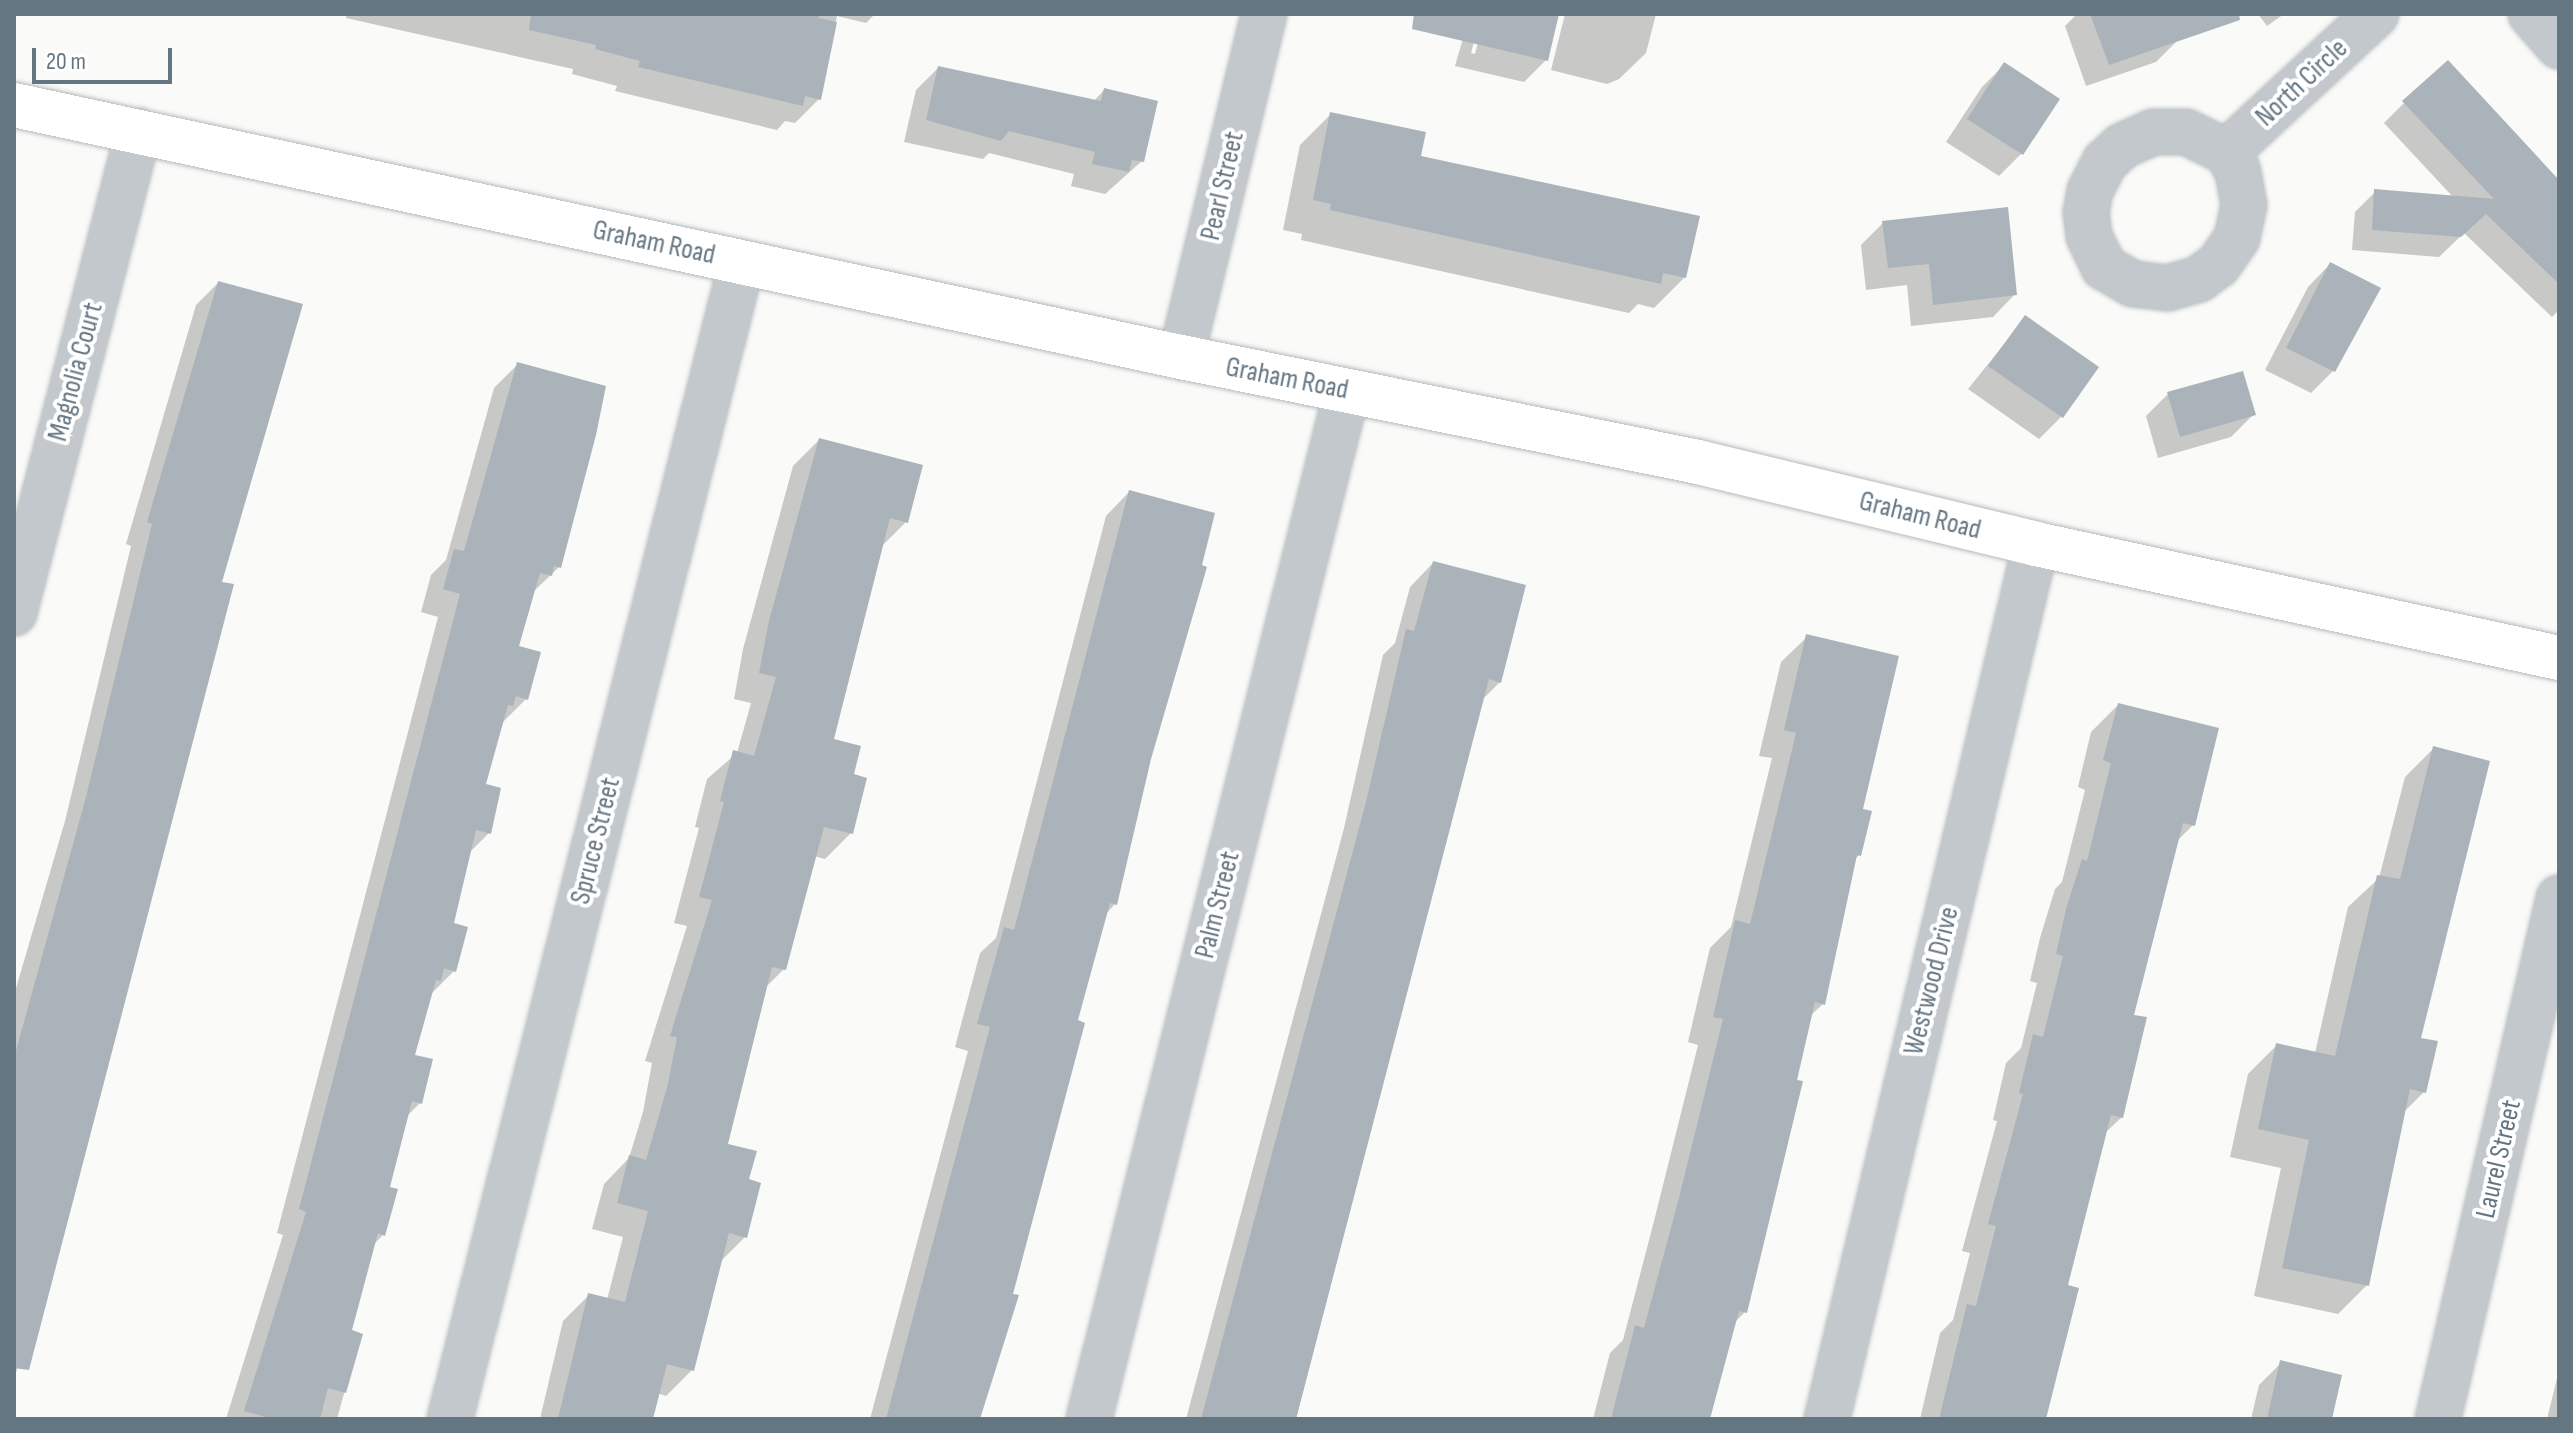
<!DOCTYPE html>
<html>
<head>
<meta charset="utf-8">
<style>
  body { margin:0 }
  #map { position:relative; width:2573px; height:1433px; overflow:hidden; background:#fafaf8; font-family:"Sofia Sans Condensed",sans-serif }
  div>[style] { position:absolute }
  .shadow>* { inset:0; background:#0003 }
  .building>* { inset:0; background:#aab3b9 }
  .roads { filter:drop-shadow(0 0 2px #b5babe) drop-shadow(0 0 2px #b5babe) }
  .minor>* { height:44px; margin:-22px; padding:0 22px; transform-origin:22px; border-radius:22px; background:#c3c8cc }
  .major>* { height:44px; margin:-22px; padding:0 22px; transform-origin:22px; border-radius:22px; background:#fff }
  span { translate:-50% -50%; white-space:nowrap; text-align:center; line-height:1.15; -webkit-text-stroke:8px #fff; paint-order:stroke }
  .street-label { font-size:28px; color:#657683 }
  .frame { position:absolute; inset:0; border:16px solid #657683; pointer-events:none }
  .scale { position:absolute; left:32px; top:48px; width:140px; height:36px; box-sizing:border-box; border:4px solid #657683; border-top:0; padding-left:10px; font-size:24px; line-height:28px; white-space:nowrap; color:#657683; -webkit-text-stroke:6px #fff; paint-order:stroke }
</style>
</head>
<body>
<div id="map">
  <div class="shadow">
    <div style="clip-path:polygon(347px 14px,875px 14px,866px 23px,837px 16px,819px 99px,795px 123px,785px 121px,777px 130px,615px 91px,617px 86px,572px 74px,573px 69px,346px 18px)"></div>
    <div style="clip-path:polygon(evenodd,1470px 14px,1557px 14px,1546px 60px,1524px 82px,1455px 66px,1470px 14px,1480px 18px,1484px 18px,1475px 54px,1471px 53px,1480px 18px)"></div>
    <div style="clip-path:polygon(1565px 14px,1656px 14px,1646px 53px,1619px 79px,1607px 84px,1551px 70px)"></div>
    <div style="clip-path:polygon(2077px 14px,2170px 14px,2178px 40px,2156px 62px,2086px 86px,2065px 26px)"></div>
    <div style="clip-path:polygon(2258px 14px,2284px 14px,2267px 26px)"></div>
    <div style="clip-path:polygon(2004px 65px,2057px 99px,2021px 154px,1999px 176px,1946px 142px,1982px 87px)"></div>
    <div style="clip-path:polygon(938px 68px,1093px 102px,1104px 90px,1142px 161px,1105px 194px,1071px 186px,1074px 174px,989px 153px,983px 159px,904px 142px,916px 90px)"></div>
    <div style="clip-path:polygon(2404px 103px,2555px 179px,2559px 175px,2559px 310px,2552px 317px,2464px 233px,2439px 257px,2352px 250px,2355px 212px,2375px 192px,2454px 198px,2384px 123px)"></div>
    <div style="clip-path:polygon(1330px 115px,1418px 157px,1685px 277px,1654px 308px,1638px 304px,1629px 313px,1301px 240px,1302px 234px,1283px 230px,1300px 145px)"></div>
    <div style="clip-path:polygon(1883px 223px,2015px 294px,1993px 317px,1911px 326px,1907px 285px,1866px 290px,1861px 245px)"></div>
    <div style="clip-path:polygon(2330px 264px,2333px 371px,2311px 393px,2265px 370px,2308px 287px)"></div>
    <div style="clip-path:polygon(218px 283px,220px 583px,30px 1355px,17px 1369px,14px 1381px,14px 995px,65px 821px,131px 546px,126px 544px,196px 305px)"></div>
    <div style="clip-path:polygon(2025px 318px,2061px 417px,2039px 439px,1968px 389px)"></div>
    <div style="clip-path:polygon(518px 364px,559px 567px,532px 593px,517px 648px,526px 699px,503px 722px,484px 786px,489px 833px,468px 854px,452px 924px,454px 971px,430px 995px,413px 1056px,420px 1103px,406px 1117px,387px 1188px,383px 1235px,373px 1245px,349px 1332px,360px 1335px,337px 1419px,226px 1419px,283px 1235px,277px 1233px,438px 617px,421px 612px,431px 575px,446px 560px,494px 388px)"></div>
    <div style="clip-path:polygon(2168px 394px,2253px 415px,2231px 437px,2158px 458px,2146px 416px)"></div>
    <div style="clip-path:polygon(819px 440px,906px 522px,880px 548px,832px 741px,851px 776px,851px 833px,825px 859px,814px 856px,784px 969px,765px 988px,726px 1145px,747px 1181px,745px 1237px,719px 1263px,692px 1370px,666px 1396px,657px 1393px,651px 1419px,540px 1419px,563px 1321px,589px 1295px,607px 1300px,623px 1237px,592px 1229px,604px 1184px,629px 1158px,643px 1112px,652px 1063px,645px 1061px,687px 926px,674px 923px,699px 828px,695px 827px,707px 779px,737px 753px,751px 703px,734px 699px,743px 649px,793px 466px)"></div>
    <div style="clip-path:polygon(1129px 492px,1149px 759px,1115px 904px,1105px 915px,1076px 1022px,978px 1419px,870px 1419px,968px 1051px,955px 1047px,980px 953px,996px 938px,1106px 516px)"></div>
    <div style="clip-path:polygon(1433px 563px,1500px 682px,1482px 700px,1296px 1419px,1186px 1419px,1344px 828px,1383px 655px,1395px 643px,1410px 587px)"></div>
    <div style="clip-path:polygon(1807px 637px,1861px 810px,1859px 855px,1853px 861px,1823px 1004px,1809px 1017px,1745px 1312px,1733px 1324px,1708px 1419px,1593px 1419px,1610px 1353px,1623px 1340px,1654px 1221px,1698px 1045px,1688px 1042px,1710px 948px,1731px 927px,1772px 758px,1759px 756px,1781px 662px)"></div>
    <div style="clip-path:polygon(2118px 705px,2193px 825px,2176px 842px,2132px 1016px,2122px 1117px,2104px 1134px,2065px 1287px,2044px 1419px,1920px 1419px,1940px 1333px,1953px 1320px,1970px 1253px,1962px 1251px,1997px 1121px,1993px 1120px,2006px 1063px,2021px 1048px,2037px 983px,2030px 981px,2040px 938px,2055px 889px,2062px 882px,2085px 790px,2078px 787px,2091px 732px)"></div>
    <div style="clip-path:polygon(2434px 748px,2419px 1039px,2424px 1092px,2403px 1113px,2367px 1285px,2338px 1314px,2254px 1296px,2281px 1168px,2230px 1157px,2248px 1074px,2277px 1045px,2315px 1053px,2348px 907px,2379px 878px,2405px 777px)"></div>
    <div style="clip-path:polygon(2281px 1363px,2332px 1419px,2251px 1419px,2259px 1385px)"></div>
    <div style="clip-path:polygon(2559px 1370px,2559px 1419px,2547px 1419px)"></div>
  </div>
  <div class="building">
    <div style="clip-path:polygon(531px 14px,819px 14px,819px 18px,837px 22px,821px 100px,805px 96px,803px 106px,638px 67px,640px 61px,595px 49px,596px 45px,529px 30px)"></div>
    <div style="clip-path:polygon(1414px 14px,1559px 14px,1548px 61px,1412px 29px)"></div>
    <div style="clip-path:polygon(2090px 14px,2239px 14px,2240px 20px,2109px 65px)"></div>
    <div style="clip-path:polygon(2448px 60px,2559px 180px,2559px 284px,2486px 214px,2461px 237px,2372px 230px,2374px 189px,2494px 199px,2402px 101px)"></div>
    <div style="clip-path:polygon(2004px 62px,2060px 99px,2023px 155px,1967px 119px)"></div>
    <div style="clip-path:polygon(938px 66px,1101px 101px,1104px 88px,1158px 101px,1144px 162px,1132px 160px,1129px 172px,1092px 164px,1095px 152px,1009px 131px,1001px 141px,926px 120px)"></div>
    <div style="clip-path:polygon(1330px 112px,1426px 132px,1421px 156px,1700px 216px,1686px 278px,1663px 273px,1661px 284px,1330px 210px,1331px 204px,1313px 200px)"></div>
    <div style="clip-path:polygon(2008px 207px,2017px 295px,1933px 305px,1929px 264px,1888px 268px,1882px 221px)"></div>
    <div style="clip-path:polygon(2330px 262px,2381px 288px,2335px 372px,2286px 348px)"></div>
    <div style="clip-path:polygon(218px 281px,303px 304px,222px 582px,234px 584px,29px 1370px,14px 1368px,14px 1058px,86px 797px,152px 524px,147px 522px)"></div>
    <div style="clip-path:polygon(2025px 315px,2099px 367px,2063px 418px,1988px 366px)"></div>
    <div style="clip-path:polygon(517px 362px,606px 386px,596px 435px,561px 568px,554px 566px,552px 576px,540px 573px,519px 646px,541px 652px,528px 700px,516px 696px,513px 706px,508px 705px,486px 784px,501px 788px,491px 834px,476px 830px,454px 923px,468px 927px,456px 972px,444px 968px,441px 981px,436px 980px,415px 1055px,433px 1059px,422px 1104px,412px 1101px,390px 1187px,398px 1189px,385px 1236px,378px 1233px,352px 1330px,363px 1334px,346px 1393px,328px 1388px,320px 1419px,272px 1419px,244px 1411px,306px 1212px,299px 1209px,460px 594px,443px 589px,454px 549px,464px 551px)"></div>
    <div style="clip-path:polygon(2243px 371px,2256px 415px,2180px 437px,2167px 392px)"></div>
    <div style="clip-path:polygon(819px 438px,923px 465px,908px 523px,890px 518px,834px 739px,861px 746px,854px 774px,867px 778px,853px 834px,824px 827px,786px 970px,772px 967px,728px 1144px,757px 1151px,749px 1179px,761px 1183px,747px 1238px,729px 1233px,694px 1371px,667px 1364px,653px 1419px,558px 1419px,588px 1293px,625px 1302px,648px 1211px,617px 1203px,629px 1155px,646px 1160px,668px 1084px,677px 1037px,670px 1036px,712px 900px,699px 897px,724px 802px,720px 801px,733px 750px,754px 756px,776px 677px,759px 673px,769px 621px)"></div>
    <div style="clip-path:polygon(1129px 490px,1215px 513px,1202px 565px,1207px 567px,1151px 759px,1117px 905px,1110px 903px,1078px 1020px,1085px 1023px,1013px 1294px,1019px 1295px,980px 1419px,886px 1419px,990px 1027px,977px 1024px,1004px 927px,1014px 930px)"></div>
    <div style="clip-path:polygon(1433px 561px,1526px 585px,1501px 683px,1489px 679px,1296px 1419px,1201px 1419px,1366px 802px,1406px 629px,1414px 631px)"></div>
    <div style="clip-path:polygon(1806px 634px,1899px 656px,1863px 809px,1872px 811px,1861px 856px,1857px 855px,1825px 1005px,1815px 1002px,1797px 1080px,1803px 1081px,1747px 1313px,1739px 1311px,1710px 1419px,1611px 1419px,1635px 1325px,1644px 1328px,1680px 1194px,1723px 1019px,1713px 1017px,1735px 920px,1750px 924px,1796px 733px,1784px 730px)"></div>
    <div style="clip-path:polygon(2118px 703px,2219px 728px,2195px 826px,2183px 823px,2134px 1015px,2147px 1017px,2123px 1118px,2111px 1115px,2068px 1285px,2079px 1288px,2046px 1419px,1939px 1419px,1967px 1304px,1976px 1306px,1996px 1226px,1988px 1224px,2023px 1094px,2019px 1093px,2033px 1034px,2043px 1037px,2063px 956px,2056px 954px,2066px 909px,2082px 859px,2087px 861px,2111px 763px,2103px 760px)"></div>
    <div style="clip-path:polygon(2433px 746px,2490px 761px,2421px 1038px,2438px 1041px,2426px 1093px,2410px 1089px,2369px 1286px,2282px 1268px,2309px 1140px,2258px 1129px,2276px 1043px,2335px 1056px,2377px 875px,2400px 879px)"></div>
    <div style="clip-path:polygon(2280px 1360px,2342px 1375px,2332px 1419px,2267px 1419px)"></div>
  </div>
  <div class="roads">
    <div class="minor">
      <div style="left:2531px;top:14px;width:43px;rotate:48.8deg"></div>
      <div style="left:2153px;top:132px;width:33px"></div>
      <div style="left:2186px;top:132px;width:46px;rotate:26deg"></div>
      <div style="left:2227px;top:152px;width:23px;rotate:61deg"></div>
      <div style="left:2238px;top:172px;width:34px;rotate:80deg"></div>
      <div style="left:2244px;top:205px;width:34px;rotate:102deg"></div>
      <div style="left:2237px;top:238px;width:33px;rotate:125deg"></div>
      <div style="left:2218px;top:265px;width:24px;rotate:144deg"></div>
      <div style="left:2199px;top:279px;width:33px;rotate:164deg"></div>
      <div style="left:2167px;top:288px;width:34px;rotate:-173deg"></div>
      <div style="left:2133px;top:284px;width:34px;rotate:-150deg"></div>
      <div style="left:2104px;top:267px;width:34px;rotate:-116deg"></div>
      <div style="left:2089px;top:236px;width:23px;rotate:-97deg"></div>
      <div style="left:2086px;top:213px;width:22px;rotate:-80deg"></div>
      <div style="left:2090px;top:191px;width:33px;rotate:-63deg"></div>
      <div style="left:2105px;top:162px;width:23px;rotate:-43deg"></div>
      <div style="left:2122px;top:146px;width:34px;rotate:-24deg"></div>
      <div style="left:2227px;top:152px;width:203px;rotate:-42.8deg"></div>
      <div style="left:1181px;top:357px;width:353px;rotate:-76.4deg"></div>
      <div style="left:14px;top:613px;width:498px;rotate:-75.5deg"></div>
      <div style="left:450px;top:1419px;width:1193px;rotate:-75.84deg"></div>
      <div style="left:1089px;top:1419px;width:1060px;rotate:-75.91deg"></div>
      <div style="left:1827px;top:1419px;width:900px;rotate:-76.57deg"></div>
      <div style="left:2438px;top:1419px;width:535px;rotate:-76.93deg"></div>
    </div>
    <div class="major">
      <div style="left:14px;top:105px;width:1194px;rotate:12.19deg"></div>
      <div style="left:1181px;top:357px;width:528px;rotate:11.48deg"></div>
      <div style="left:1698px;top:462px;width:348px;rotate:13.6deg"></div>
      <div style="left:2036px;top:544px;width:535px;rotate:12.3deg"></div>
    </div>
  </div>
  <div class="street-label">
    <span style="left:2302px;top:83px;rotate:-43deg">North Circle</span>
    <span style="left:1223px;top:186px;rotate:-77deg">Pearl Street</span>
    <span style="left:654px;top:243px;rotate:12deg">Graham Road</span>
    <span style="left:76px;top:372px;rotate:-75deg">Magnolia Court</span>
    <span style="left:1287px;top:379px;rotate:11deg">Graham Road</span>
    <span style="left:1920px;top:516px;rotate:14deg">Graham Road</span>
    <span style="left:596px;top:841px;rotate:-76deg">Spruce Street</span>
    <span style="left:1218px;top:905px;rotate:-76deg">Palm Street</span>
    <span style="left:1932px;top:981px;rotate:-76deg">Westwood Drive</span>
    <span style="left:2499px;top:1159px;rotate:-77deg">Laurel Street</span>
  </div>
  <div class="frame"></div>
  <div class="scale">20 m</div>
</div>
</body>
</html>
